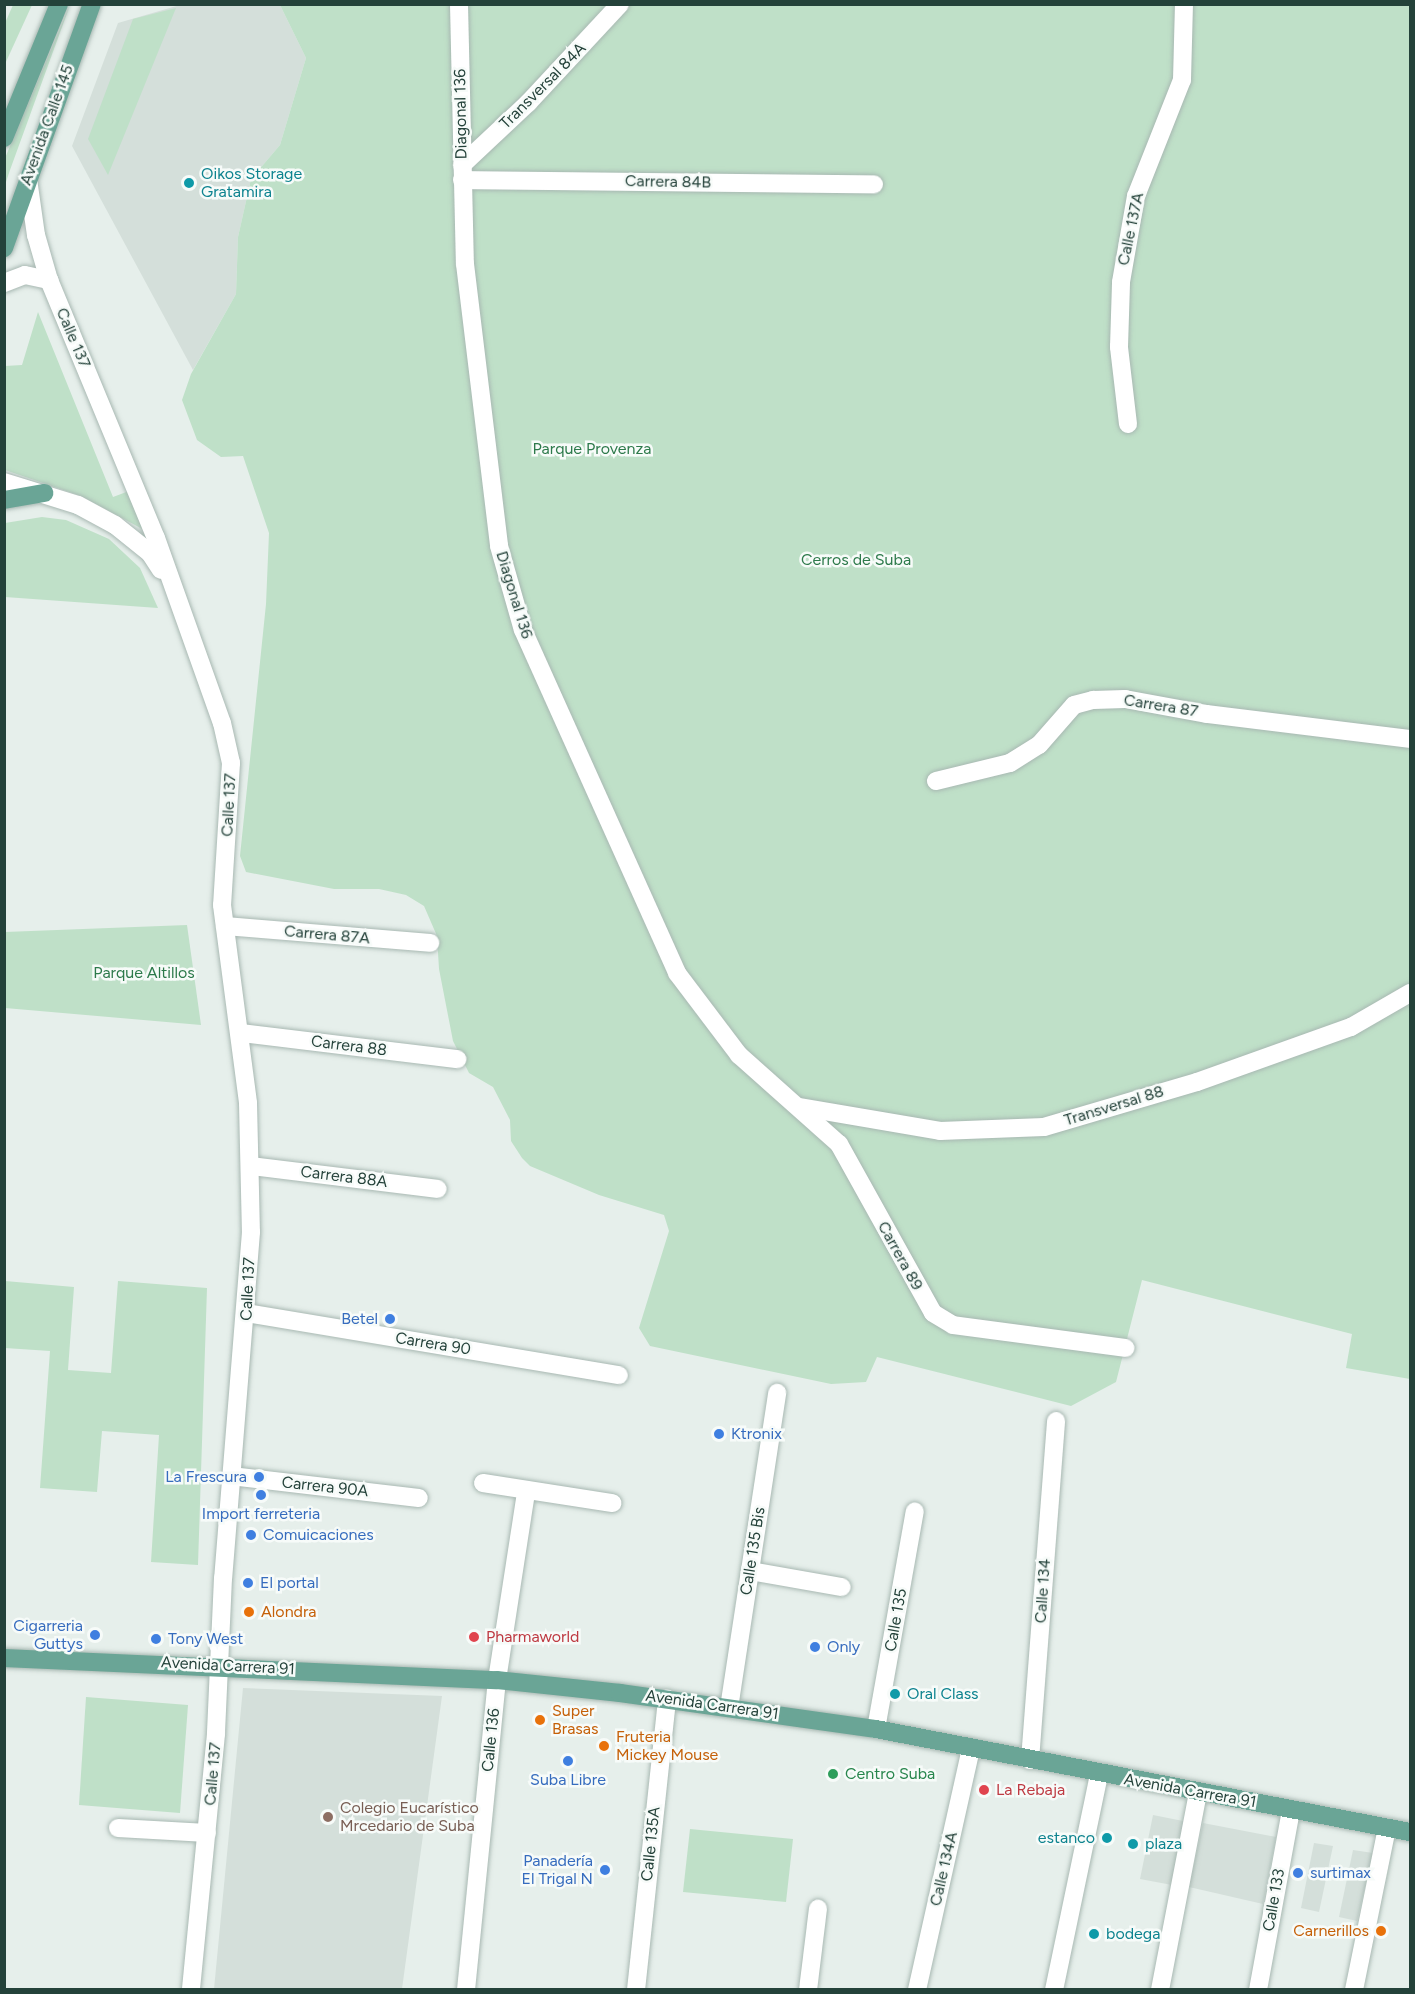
<!DOCTYPE html>
<html>
<head>
<meta charset="utf-8">
<style>
  body { margin:0 }
  #map { position:relative; width:1415px; height:1994px; overflow:hidden; background:#e6efeb; font-family:Figtree,sans-serif }
  div>[style] { position:absolute }
  .built>* { inset:0; background:#d4dfda }
  .green>* { inset:0; background:#bfe0c8 }
  .roads { filter:drop-shadow(0 0 2px #a8b8b2) drop-shadow(0 0 2px #a8b8b2) }
  .minor>* { height:18px; margin:-9px; padding:0 9px; transform-origin:9px; border-radius:9px; background:#fff }
  .major>* { height:18px; margin:-9px; padding:0 9px; transform-origin:9px; border-radius:9px; background:#6aa596 }
  .dots>* { width:16px; height:16px; translate:-50% -50%; box-sizing:border-box; border:3px solid #f7fbf9; border-radius:50% }
  span { translate:-50% -50%; white-space:nowrap; text-align:center; line-height:1.15; -webkit-text-stroke:5px #f7fbf9; paint-order:stroke }
  .street-label { font-size:16px; color:#24423a }
  .culture-label { font-size:16px; color:#0d838f }
  .left { translate:0 -50%; text-align:left }
  .right { translate:-100% -50%; text-align:right }
  .park-label { font-size:16px; color:#2d7a4b }
  .shop-label { font-size:16px; color:#366cbe }
  .food-label { font-size:16px; color:#c56008 }
  .health-label { font-size:16px; color:#be3a42 }
  .leisure-label { font-size:16px; color:#27864d }
  .education-label { font-size:16px; color:#785e54 }
  .frame { position:absolute; inset:0; border:6px solid #24423a; pointer-events:none }
</style>
</head>
<body>
<div id="map">
  <div class="built">
    <div style="clip-path:polygon(180px 5px,280px 5px,306px 58px,280px 145px,251px 179px,238px 237px,236px 294px,193px 370px,72px 146px,118px 23px)"></div>
    <div style="clip-path:polygon(243px 1688px,442px 1696px,402px 1989px,214px 1989px)"></div>
    <div style="clip-path:polygon(1153px 1815px,1188px 1822px,1172px 1885px,1140px 1879px)"></div>
    <div style="clip-path:polygon(1203px 1823px,1276px 1837px,1263px 1904px,1189px 1887px)"></div>
    <div style="clip-path:polygon(1314px 1843px,1333px 1846px,1319px 1912px,1301px 1908px)"></div>
    <div style="clip-path:polygon(1353px 1850px,1373px 1853px,1357px 1921px,1339px 1917px)"></div>
  </div>
  <div class="green">
    <div style="clip-path:polygon(13px 5px,32px 5px,5px 64px,5px 23px)"></div>
    <div style="clip-path:polygon(70px 5px,10px 170px,5px 185px,5px 158px)"></div>
    <div style="clip-path:polygon(280px 5px,1410px 5px,1410px 1379px,1346px 1368px,1352px 1334px,1142px 1280px,1116px 1382px,1071px 1406px,877px 1357px,866px 1382px,831px 1384px,650px 1346px,639px 1328px,669px 1231px,664px 1215px,599px 1195px,530px 1166px,522px 1158px,511px 1141px,510px 1120px,493px 1087px,469px 1073px,453px 1041px,439px 969px,437px 936px,424px 906px,406px 895px,379px 889px,334px 889px,246px 872px,240px 856px,266px 604px,269px 533px,243px 456px,221px 457px,197px 440px,182px 400px,191px 374px,236px 294px,238px 237px,251px 179px,280px 145px,306px 58px)"></div>
    <div style="clip-path:polygon(176px 8px,108px 175px,88px 139px,133px 19px)"></div>
    <div style="clip-path:polygon(38px 312px,113px 497px,129px 491px,148px 532px,81px 496px,5px 470px,5px 366px,22px 365px)"></div>
    <div style="clip-path:polygon(42px 517px,66px 520px,109px 539px,140px 568px,158px 608px,5px 597px,5px 523px)"></div>
    <div style="clip-path:polygon(187px 925px,201px 1025px,5px 1008px,5px 932px)"></div>
    <div style="clip-path:polygon(5px 1281px,74px 1287px,68px 1370px,111px 1373px,118px 1281px,207px 1288px,198px 1565px,151px 1562px,159px 1435px,102px 1431px,97px 1492px,40px 1488px,50px 1351px,5px 1348px)"></div>
    <div style="clip-path:polygon(86px 1697px,188px 1705px,180px 1813px,79px 1805px)"></div>
    <div style="clip-path:polygon(690px 1829px,793px 1839px,786px 1902px,683px 1892px)"></div>
  </div>
  <div class="roads">
    <div class="minor">
      <div style="left:459px;top:4px;width:260px;rotate:88.7deg"></div>
      <div style="left:465px;top:264px;width:284px;rotate:83.1deg"></div>
      <div style="left:499px;top:546px;width:87px;rotate:74.1deg"></div>
      <div style="left:523px;top:630px;width:376px;rotate:65.8deg"></div>
      <div style="left:677px;top:973px;width:103px;rotate:52.9deg"></div>
      <div style="left:739px;top:1055px;width:134px;rotate:41.7deg"></div>
      <div style="left:839px;top:1144px;width:193px;rotate:60.9deg"></div>
      <div style="left:933px;top:1313px;width:23px;rotate:31deg"></div>
      <div style="left:953px;top:1325px;width:174px;rotate:7.6deg"></div>
      <div style="left:462px;top:165px;width:91px;rotate:-43.2deg"></div>
      <div style="left:528px;top:103px;width:135px;rotate:-47.1deg"></div>
      <div style="left:28px;top:179px;width:57px;rotate:81.9deg"></div>
      <div style="left:36px;top:235px;width:47px;rotate:73.9deg"></div>
      <div style="left:49px;top:280px;width:279px;rotate:67.5deg"></div>
      <div style="left:156px;top:538px;width:196px;rotate:70.4deg"></div>
      <div style="left:222px;top:723px;width:41px;rotate:77.3deg"></div>
      <div style="left:231px;top:763px;width:142px;rotate:93.6deg"></div>
      <div style="left:222px;top:905px;width:200px;rotate:82.5deg"></div>
      <div style="left:248px;top:1103px;width:129px;rotate:88.7deg"></div>
      <div style="left:251px;top:1232px;width:347px;rotate:94.6deg"></div>
      <div style="left:223px;top:1578px;width:156px;rotate:92.6deg"></div>
      <div style="left:216px;top:1734px;width:257px;rotate:95.6deg"></div>
      <div style="left:462px;top:180px;width:412px;rotate:0.6deg"></div>
      <div style="left:4px;top:283px;width:22px;rotate:-21deg"></div>
      <div style="left:25px;top:275px;width:25px;rotate:12deg"></div>
      <div style="left:1128px;top:424px;width:78px;rotate:-96.7deg"></div>
      <div style="left:1119px;top:347px;width:65px;rotate:-88.2deg"></div>
      <div style="left:1121px;top:282px;width:87px;rotate:-80.1deg"></div>
      <div style="left:1136px;top:196px;width:125px;rotate:-68.4deg"></div>
      <div style="left:1182px;top:80px;width:76px;rotate:-88.5deg"></div>
      <div style="left:4px;top:482px;width:77px;rotate:17.3deg"></div>
      <div style="left:78px;top:505px;width:42px;rotate:28.4deg"></div>
      <div style="left:115px;top:525px;width:45px;rotate:38.7deg"></div>
      <div style="left:150px;top:553px;width:20px;rotate:57deg"></div>
      <div style="left:936px;top:781px;width:76px;rotate:-13.7deg"></div>
      <div style="left:1010px;top:763px;width:34px;rotate:-32deg"></div>
      <div style="left:1039px;top:745px;width:53px;rotate:-48.8deg"></div>
      <div style="left:1074px;top:705px;width:20px;rotate:-15deg"></div>
      <div style="left:1093px;top:700px;width:32px;rotate:-2deg"></div>
      <div style="left:1125px;top:699px;width:83px;rotate:10.4deg"></div>
      <div style="left:1207px;top:714px;width:205px;rotate:7deg"></div>
      <div style="left:225px;top:926px;width:206px;rotate:4.7deg"></div>
      <div style="left:241px;top:1033px;width:218px;rotate:6.9deg"></div>
      <div style="left:800px;top:1107px;width:142px;rotate:9.7deg"></div>
      <div style="left:940px;top:1131px;width:104px;rotate:-2.2deg"></div>
      <div style="left:1044px;top:1127px;width:159px;rotate:-16.4deg"></div>
      <div style="left:1197px;top:1082px;width:164px;rotate:-19.7deg"></div>
      <div style="left:1351px;top:1027px;width:68px;rotate:-30deg"></div>
      <div style="left:251px;top:1166px;width:188px;rotate:7deg"></div>
      <div style="left:247px;top:1313px;width:377px;rotate:9.5deg"></div>
      <div style="left:231px;top:1476px;width:189px;rotate:6.7deg"></div>
      <div style="left:483px;top:1483px;width:131px;rotate:8.8deg"></div>
      <div style="left:750px;top:1571px;width:93px;rotate:9.9deg"></div>
      <div style="left:729px;top:1708px;width:319px;rotate:-81.3deg"></div>
      <div style="left:876px;top:1729px;width:221px;rotate:-79.9deg"></div>
      <div style="left:1030px;top:1760px;width:340px;rotate:-85.6deg"></div>
      <div style="left:118px;top:1828px;width:89px;rotate:3.2deg"></div>
      <div style="left:466px;top:1990px;width:312px;rotate:-84.3deg"></div>
      <div style="left:497px;top:1680px;width:190px;rotate:-81.2deg"></div>
      <div style="left:636px;top:1990px;width:293px;rotate:-83.9deg"></div>
      <div style="left:808px;top:1990px;width:82px;rotate:-83deg"></div>
      <div style="left:917px;top:1990px;width:248px;rotate:-77.4deg"></div>
      <div style="left:1054px;top:1990px;width:221px;rotate:-78.2deg"></div>
      <div style="left:1160px;top:1990px;width:201px;rotate:-79.1deg"></div>
      <div style="left:1258px;top:1990px;width:183px;rotate:-79.6deg"></div>
      <div style="left:1354px;top:1990px;width:165px;rotate:-78.5deg"></div>
    </div>
    <div class="major">
      <div style="left:4px;top:138px;width:145px;rotate:-67.7deg"></div>
      <div style="left:4px;top:248px;width:259px;rotate:-70.2deg"></div>
      <div style="left:4px;top:500px;width:41px;rotate:-9.9deg"></div>
      <div style="left:4px;top:1658px;width:493px;rotate:2.6deg"></div>
      <div style="left:497px;top:1680px;width:124px;rotate:6deg"></div>
      <div style="left:620px;top:1693px;width:259px;rotate:8deg"></div>
      <div style="left:876px;top:1729px;width:544px;rotate:10.92deg"></div>
    </div>
  </div>
  <div class="dots">
    <div style="left:189px;top:183px;background:#0f9aa8"></div>
    <div style="left:390px;top:1319px;background:#3f7fe0"></div>
    <div style="left:719px;top:1434px;background:#3f7fe0"></div>
    <div style="left:259px;top:1477px;background:#3f7fe0"></div>
    <div style="left:261px;top:1495px;background:#3f7fe0"></div>
    <div style="left:251px;top:1535px;background:#3f7fe0"></div>
    <div style="left:248px;top:1583px;background:#3f7fe0"></div>
    <div style="left:249px;top:1612px;background:#e8710a"></div>
    <div style="left:95px;top:1635px;background:#3f7fe0"></div>
    <div style="left:474px;top:1637px;background:#e0444e"></div>
    <div style="left:156px;top:1639px;background:#3f7fe0"></div>
    <div style="left:815px;top:1647px;background:#3f7fe0"></div>
    <div style="left:895px;top:1694px;background:#0f9aa8"></div>
    <div style="left:540px;top:1720px;background:#e8710a"></div>
    <div style="left:604px;top:1746px;background:#e8710a"></div>
    <div style="left:568px;top:1761px;background:#3f7fe0"></div>
    <div style="left:833px;top:1774px;background:#2e9e5b"></div>
    <div style="left:984px;top:1790px;background:#e0444e"></div>
    <div style="left:328px;top:1817px;background:#8d6e63"></div>
    <div style="left:1107px;top:1838px;background:#0f9aa8"></div>
    <div style="left:1133px;top:1844px;background:#0f9aa8"></div>
    <div style="left:605px;top:1870px;background:#3f7fe0"></div>
    <div style="left:1298px;top:1873px;background:#3f7fe0"></div>
    <div style="left:1381px;top:1931px;background:#e8710a"></div>
    <div style="left:1094px;top:1934px;background:#0f9aa8"></div>
  </div>
  <div class="street-label">
    <span style="left:543px;top:86px;rotate:-45deg">Transversal 84A</span>
    <span style="left:461px;top:114px;rotate:-91deg">Diagonal 136</span>
    <span style="left:47px;top:125px;rotate:-70deg">Avenida Calle 145</span>
    <span style="left:668px;top:182px;rotate:1deg">Carrera 84B</span>
    <span style="left:1131px;top:229px;rotate:-78deg">Calle 137A</span>
    <span style="left:73px;top:338px;rotate:67deg">Calle 137</span>
    <span style="left:514px;top:595px;rotate:73deg">Diagonal 136</span>
    <span style="left:1161px;top:706px;rotate:9deg">Carrera 87</span>
    <span style="left:229px;top:805px;rotate:-87deg">Calle 137</span>
    <span style="left:327px;top:935px;rotate:5deg">Carrera 87A</span>
    <span style="left:349px;top:1046px;rotate:7deg">Carrera 88</span>
    <span style="left:1114px;top:1106px;rotate:-17deg">Transversal 88</span>
    <span style="left:344px;top:1177px;rotate:7deg">Carrera 88A</span>
    <span style="left:900px;top:1256px;rotate:61deg">Carrera 89</span>
    <span style="left:248px;top:1289px;rotate:-87deg">Calle 137</span>
    <span style="left:433px;top:1344px;rotate:9deg">Carrera 90</span>
    <span style="left:325px;top:1487px;rotate:6deg">Carrera 90A</span>
    <span style="left:753px;top:1551px;rotate:-81deg">Calle 135 Bis</span>
    <span style="left:1043px;top:1591px;rotate:-86deg">Calle 134</span>
    <span style="left:896px;top:1620px;rotate:-80deg">Calle 135</span>
    <span style="left:228px;top:1666px;rotate:3deg">Avenida Carrera 91</span>
    <span style="left:712px;top:1705px;rotate:8deg">Avenida Carrera 91</span>
    <span style="left:491px;top:1740px;rotate:-84deg">Calle 136</span>
    <span style="left:213px;top:1774px;rotate:-85deg">Calle 137</span>
    <span style="left:1190px;top:1791px;rotate:10deg">Avenida Carrera 91</span>
    <span style="left:651px;top:1844px;rotate:-84deg">Calle 135A</span>
    <span style="left:944px;top:1869px;rotate:-77deg">Calle 134A</span>
    <span style="left:1274px;top:1900px;rotate:-80deg">Calle 133</span>
  </div>
  <div class="culture-label">
    <span class="left" style="left:201px;top:183px">Oikos Storage<br>Gratamira</span>
    <span class="left" style="left:907px;top:1694px">Oral Class</span>
    <span class="right" style="left:1095px;top:1838px">estanco</span>
    <span class="left" style="left:1145px;top:1844px">plaza</span>
    <span class="left" style="left:1106px;top:1934px">bodega</span>
  </div>
  <div class="park-label">
    <span style="left:592px;top:449px">Parque Provenza</span>
    <span style="left:856px;top:560px">Cerros de Suba</span>
    <span style="left:144px;top:973px">Parque Altillos</span>
  </div>
  <div class="shop-label">
    <span class="right" style="left:378px;top:1319px">Betel</span>
    <span class="left" style="left:731px;top:1434px">Ktronix</span>
    <span class="right" style="left:247px;top:1477px">La Frescura</span>
    <span style="left:261px;top:1514px">Import ferreteria</span>
    <span class="left" style="left:263px;top:1535px">Comuicaciones</span>
    <span class="left" style="left:260px;top:1583px">El portal</span>
    <span class="right" style="left:83px;top:1635px">Cigarreria<br>Guttys</span>
    <span class="left" style="left:168px;top:1639px">Tony West</span>
    <span class="left" style="left:827px;top:1647px">Only</span>
    <span style="left:568px;top:1780px">Suba Libre</span>
    <span class="right" style="left:593px;top:1870px">Panadería<br>El Trigal N</span>
    <span class="left" style="left:1310px;top:1873px">surtimax</span>
  </div>
  <div class="food-label">
    <span class="left" style="left:261px;top:1612px">Alondra</span>
    <span class="left" style="left:552px;top:1720px">Super<br>Brasas</span>
    <span class="left" style="left:616px;top:1746px">Fruteria<br>Mickey Mouse</span>
    <span class="right" style="left:1369px;top:1931px">Carnerillos</span>
  </div>
  <div class="health-label">
    <span class="left" style="left:486px;top:1637px">Pharmaworld</span>
    <span class="left" style="left:996px;top:1790px">La Rebaja</span>
  </div>
  <div class="leisure-label">
    <span class="left" style="left:845px;top:1774px">Centro Suba</span>
  </div>
  <div class="education-label">
    <span class="left" style="left:340px;top:1817px">Colegio Eucarístico<br>Mrcedario de Suba</span>
  </div>
  <div class="frame"></div>
</div>
</body>
</html>
